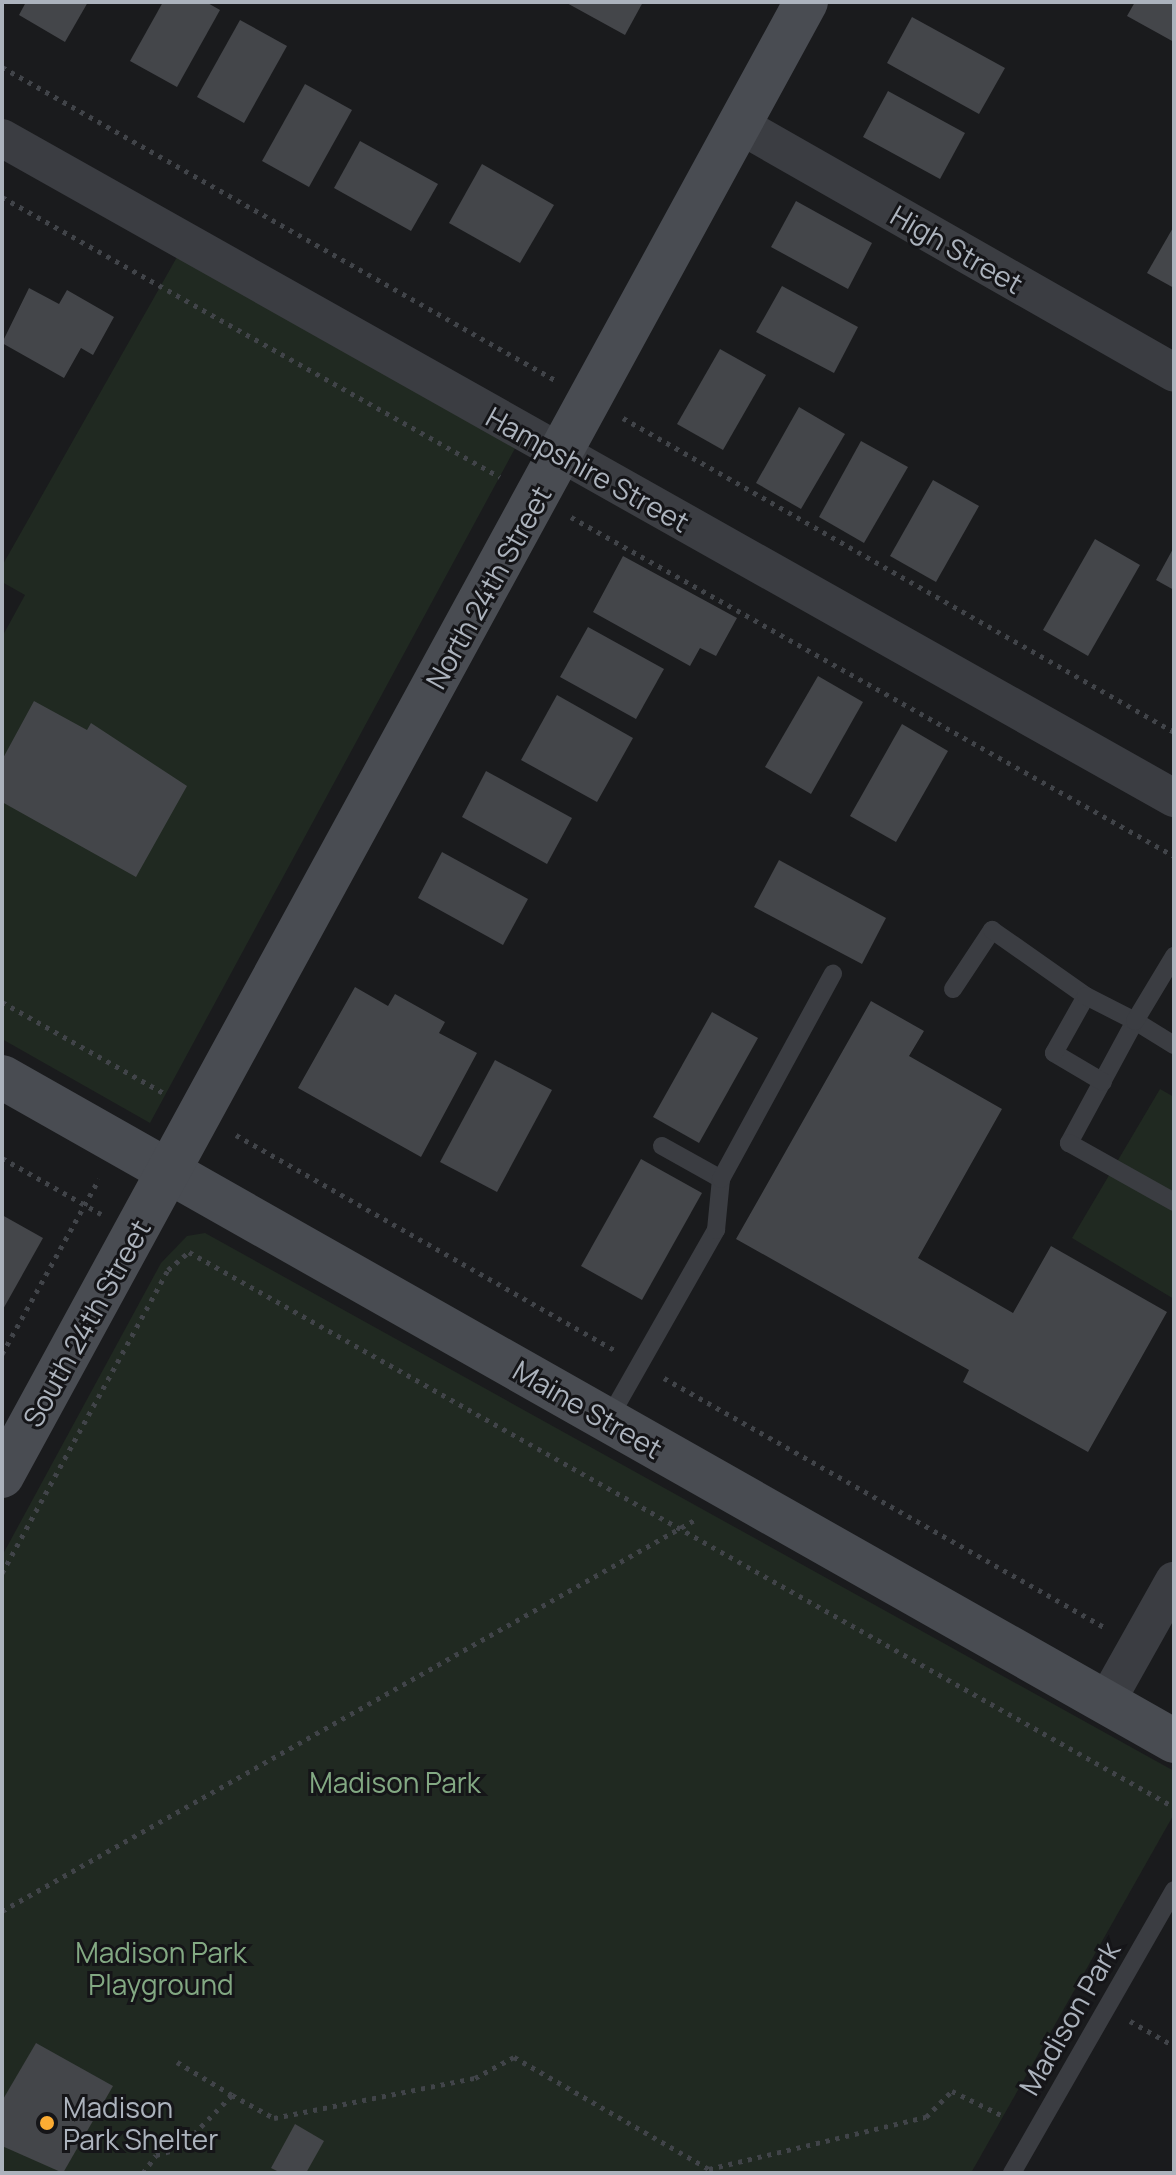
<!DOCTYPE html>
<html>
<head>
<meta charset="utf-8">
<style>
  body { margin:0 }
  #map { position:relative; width:1176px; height:2175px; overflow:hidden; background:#1a1b1d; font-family:Manrope,sans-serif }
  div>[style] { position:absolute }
  .green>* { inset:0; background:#202921 }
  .building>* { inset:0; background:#44464a }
  .path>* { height:5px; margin-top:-2.5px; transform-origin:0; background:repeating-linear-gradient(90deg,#414449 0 4px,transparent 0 10px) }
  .lane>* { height:18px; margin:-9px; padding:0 9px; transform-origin:9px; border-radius:9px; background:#3b3d42 }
  .street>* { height:38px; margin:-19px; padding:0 19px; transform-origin:19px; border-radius:19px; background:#3b3d42 }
  .secondary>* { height:44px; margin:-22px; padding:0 22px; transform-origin:22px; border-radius:22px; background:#494c52 }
  .dots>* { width:22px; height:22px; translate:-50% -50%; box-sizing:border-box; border:4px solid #151518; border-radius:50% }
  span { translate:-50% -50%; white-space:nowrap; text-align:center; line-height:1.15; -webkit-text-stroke:6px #151518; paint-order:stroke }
  .street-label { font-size:28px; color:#acb3bd }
  .park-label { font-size:28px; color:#83a983 }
  .poi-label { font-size:28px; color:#acb3bd }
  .left { translate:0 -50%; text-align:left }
  .frame { position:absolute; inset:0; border:4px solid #acb3bd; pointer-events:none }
</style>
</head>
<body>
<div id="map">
  <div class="green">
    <div style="clip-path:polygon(181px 250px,519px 441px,150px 1123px,2px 1039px,2px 637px,25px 595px,2px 582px,2px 566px)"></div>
    <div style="clip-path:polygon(1160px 1089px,1174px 1097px,1174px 1299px,1072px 1238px)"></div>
    <div style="clip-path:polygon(205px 1233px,1174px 1771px,1174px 1814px,971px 2173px,2px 2173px,2px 1556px,161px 1263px,187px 1236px)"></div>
  </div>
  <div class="building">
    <div style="clip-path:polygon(26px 2px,88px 2px,65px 42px,19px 15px)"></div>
    <div style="clip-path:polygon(163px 2px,206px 2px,220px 10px,177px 87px,130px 61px)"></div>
    <div style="clip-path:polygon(565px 2px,643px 2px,625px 35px)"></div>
    <div style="clip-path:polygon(1135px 2px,1174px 2px,1174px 42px,1127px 16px)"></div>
    <div style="clip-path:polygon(912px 17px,1005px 68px,979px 114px,887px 63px)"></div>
    <div style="clip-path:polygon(240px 20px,287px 46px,244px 123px,197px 97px)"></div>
    <div style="clip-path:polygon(305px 84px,352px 110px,309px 187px,262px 161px)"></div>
    <div style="clip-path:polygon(888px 91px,965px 133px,940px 179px,863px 137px)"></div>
    <div style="clip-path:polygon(360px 141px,438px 184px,411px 231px,334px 188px)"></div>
    <div style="clip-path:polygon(482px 164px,554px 205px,520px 263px,449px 223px)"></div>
    <div style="clip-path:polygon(796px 201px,872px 243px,848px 289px,771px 247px)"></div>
    <div style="clip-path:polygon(1174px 226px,1174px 288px,1147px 273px)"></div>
    <div style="clip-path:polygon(782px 286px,858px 327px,834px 373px,756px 332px)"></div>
    <div style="clip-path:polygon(29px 288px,59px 304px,67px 290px,114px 317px,93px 355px,81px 348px,64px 378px,2px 343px)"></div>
    <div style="clip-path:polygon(720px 349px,766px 375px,723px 450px,677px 424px)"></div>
    <div style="clip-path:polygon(799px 407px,845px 434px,801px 509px,756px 483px)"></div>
    <div style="clip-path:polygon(861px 441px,908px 467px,864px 543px,819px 517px)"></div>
    <div style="clip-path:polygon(933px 480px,979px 506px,936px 582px,890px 556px)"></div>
    <div style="clip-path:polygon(1095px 539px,1140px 565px,1088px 656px,1043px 630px)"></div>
    <div style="clip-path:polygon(1174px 547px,1174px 590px,1156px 580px)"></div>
    <div style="clip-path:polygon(623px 556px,737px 618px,716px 656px,700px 648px,690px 666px,593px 612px)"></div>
    <div style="clip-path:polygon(588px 627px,664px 669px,636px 719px,560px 677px)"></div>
    <div style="clip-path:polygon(818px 676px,863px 702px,811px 794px,765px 767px)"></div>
    <div style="clip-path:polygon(557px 695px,633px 738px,597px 802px,521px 760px)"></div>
    <div style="clip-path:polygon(34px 701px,87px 730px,91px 723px,187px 786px,136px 877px,2px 802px,2px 760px)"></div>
    <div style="clip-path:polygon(902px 724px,948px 751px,896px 842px,850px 816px)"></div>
    <div style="clip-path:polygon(486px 771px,572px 818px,547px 864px,462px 817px)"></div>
    <div style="clip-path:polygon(442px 852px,528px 899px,503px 945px,418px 898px)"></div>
    <div style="clip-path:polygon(779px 860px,886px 918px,862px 964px,754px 907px)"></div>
    <div style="clip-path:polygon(355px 987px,388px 1006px,395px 994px,445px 1022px,439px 1033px,477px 1053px,421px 1157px,298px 1088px)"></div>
    <div style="clip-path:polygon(871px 1001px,924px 1031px,909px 1056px,1002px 1109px,918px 1258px,1013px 1313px,1051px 1246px,1167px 1312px,1088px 1452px,963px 1382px,969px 1370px,736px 1239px)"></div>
    <div style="clip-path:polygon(712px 1012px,758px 1038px,699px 1143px,653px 1117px)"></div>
    <div style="clip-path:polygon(495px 1060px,552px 1090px,497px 1192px,440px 1162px)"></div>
    <div style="clip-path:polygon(641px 1159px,702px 1193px,642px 1300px,581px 1266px)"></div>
    <div style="clip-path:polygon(2px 1215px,43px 1238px,2px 1311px)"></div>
    <div style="clip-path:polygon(36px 2043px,113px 2086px,63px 2173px,2px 2146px,2px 2101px)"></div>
    <div style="clip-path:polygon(295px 2124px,324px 2141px,306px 2173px,281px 2173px,271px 2168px)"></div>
  </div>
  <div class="path">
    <div style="left:2px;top:67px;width:635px;rotate:29.51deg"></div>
    <div style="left:2px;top:197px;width:571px;rotate:29.35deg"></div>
    <div style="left:623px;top:418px;width:634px;rotate:29.68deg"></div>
    <div style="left:571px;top:517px;width:692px;rotate:29.34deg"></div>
    <div style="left:2px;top:1002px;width:187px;rotate:29.4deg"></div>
    <div style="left:236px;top:1135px;width:438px;rotate:29.6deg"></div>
    <div style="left:2px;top:1158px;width:114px;rotate:29.5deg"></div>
    <div style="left:2px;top:1354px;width:200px;rotate:-61deg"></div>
    <div style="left:664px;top:1378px;width:506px;rotate:29.51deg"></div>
    <div style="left:2px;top:1573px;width:345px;rotate:-61.3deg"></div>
    <div style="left:168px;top:1270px;width:28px;rotate:-41deg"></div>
    <div style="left:189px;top:1252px;width:1131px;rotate:29.4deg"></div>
    <div style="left:2px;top:1911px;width:799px;rotate:-29.45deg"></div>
    <div style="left:1130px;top:2021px;width:51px;rotate:29.6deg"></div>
    <div style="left:177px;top:2062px;width:64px;rotate:31deg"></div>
    <div style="left:143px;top:2173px;width:22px;rotate:-54deg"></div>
    <div style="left:156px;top:2155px;width:25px;rotate:-16deg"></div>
    <div style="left:180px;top:2148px;width:74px;rotate:-45.5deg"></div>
    <div style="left:232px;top:2095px;width:48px;rotate:28.7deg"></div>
    <div style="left:274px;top:2118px;width:205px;rotate:-11.3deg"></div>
    <div style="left:475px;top:2078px;width:44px;rotate:-28.3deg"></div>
    <div style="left:514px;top:2057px;width:225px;rotate:29.9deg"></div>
    <div style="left:709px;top:2169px;width:223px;rotate:-13.5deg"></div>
    <div style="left:926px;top:2117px;width:37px;rotate:-45deg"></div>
    <div style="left:952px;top:2091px;width:57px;rotate:26.1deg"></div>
  </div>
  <div class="lane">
    <div style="left:953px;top:989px;width:71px;rotate:-56.5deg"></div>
    <div style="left:992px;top:930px;width:115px;rotate:35.1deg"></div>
    <div style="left:1174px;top:1045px;width:46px;rotate:-148.4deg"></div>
    <div style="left:1135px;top:1021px;width:139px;rotate:118.4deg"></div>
    <div style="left:1069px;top:1143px;width:120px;rotate:29.3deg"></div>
    <div style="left:1103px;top:1082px;width:57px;rotate:-149.4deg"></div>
    <div style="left:1054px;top:1053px;width:65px;rotate:-60.7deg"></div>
    <div style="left:1086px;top:996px;width:55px;rotate:27deg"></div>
    <div style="left:1135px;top:1021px;width:76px;rotate:-59deg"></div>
    <div style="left:662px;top:1146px;width:68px;rotate:29.2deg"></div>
    <div style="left:608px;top:1420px;width:219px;rotate:-60.4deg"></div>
    <div style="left:716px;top:1230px;width:51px;rotate:-84.4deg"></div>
    <div style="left:721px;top:1179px;width:234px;rotate:-61.4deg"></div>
    <div style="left:1012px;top:2173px;width:326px;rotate:-60.2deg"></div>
  </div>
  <div class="street">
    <div style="left:740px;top:125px;width:500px;rotate:29.7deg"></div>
    <div style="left:2px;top:138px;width:1345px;rotate:29.39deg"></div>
    <div style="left:1106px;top:1702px;width:139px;rotate:-60.7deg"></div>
  </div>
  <div class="secondary">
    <div style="left:2px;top:1077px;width:1347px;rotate:29.53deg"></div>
    <div style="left:2px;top:1476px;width:1679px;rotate:-61.39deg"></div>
  </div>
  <div class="dots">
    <div style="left:47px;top:2123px;background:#fcac33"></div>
  </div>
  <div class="street-label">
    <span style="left:957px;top:249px;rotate:30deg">High Street</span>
    <span style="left:588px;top:469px;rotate:29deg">Hampshire Street</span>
    <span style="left:488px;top:587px;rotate:-61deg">North 24th Street</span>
    <span style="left:86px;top:1323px;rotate:-61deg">South 24th Street</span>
    <span style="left:588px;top:1409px;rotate:30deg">Maine Street</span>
    <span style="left:1069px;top:2018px;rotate:-60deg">Madison Park</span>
  </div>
  <div class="park-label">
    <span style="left:395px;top:1782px">Madison Park</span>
    <span style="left:161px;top:1968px">Madison Park<br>Playground</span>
  </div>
  <div class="poi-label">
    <span class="left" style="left:63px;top:2123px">Madison<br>Park Shelter</span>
  </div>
  <div class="frame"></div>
</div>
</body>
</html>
